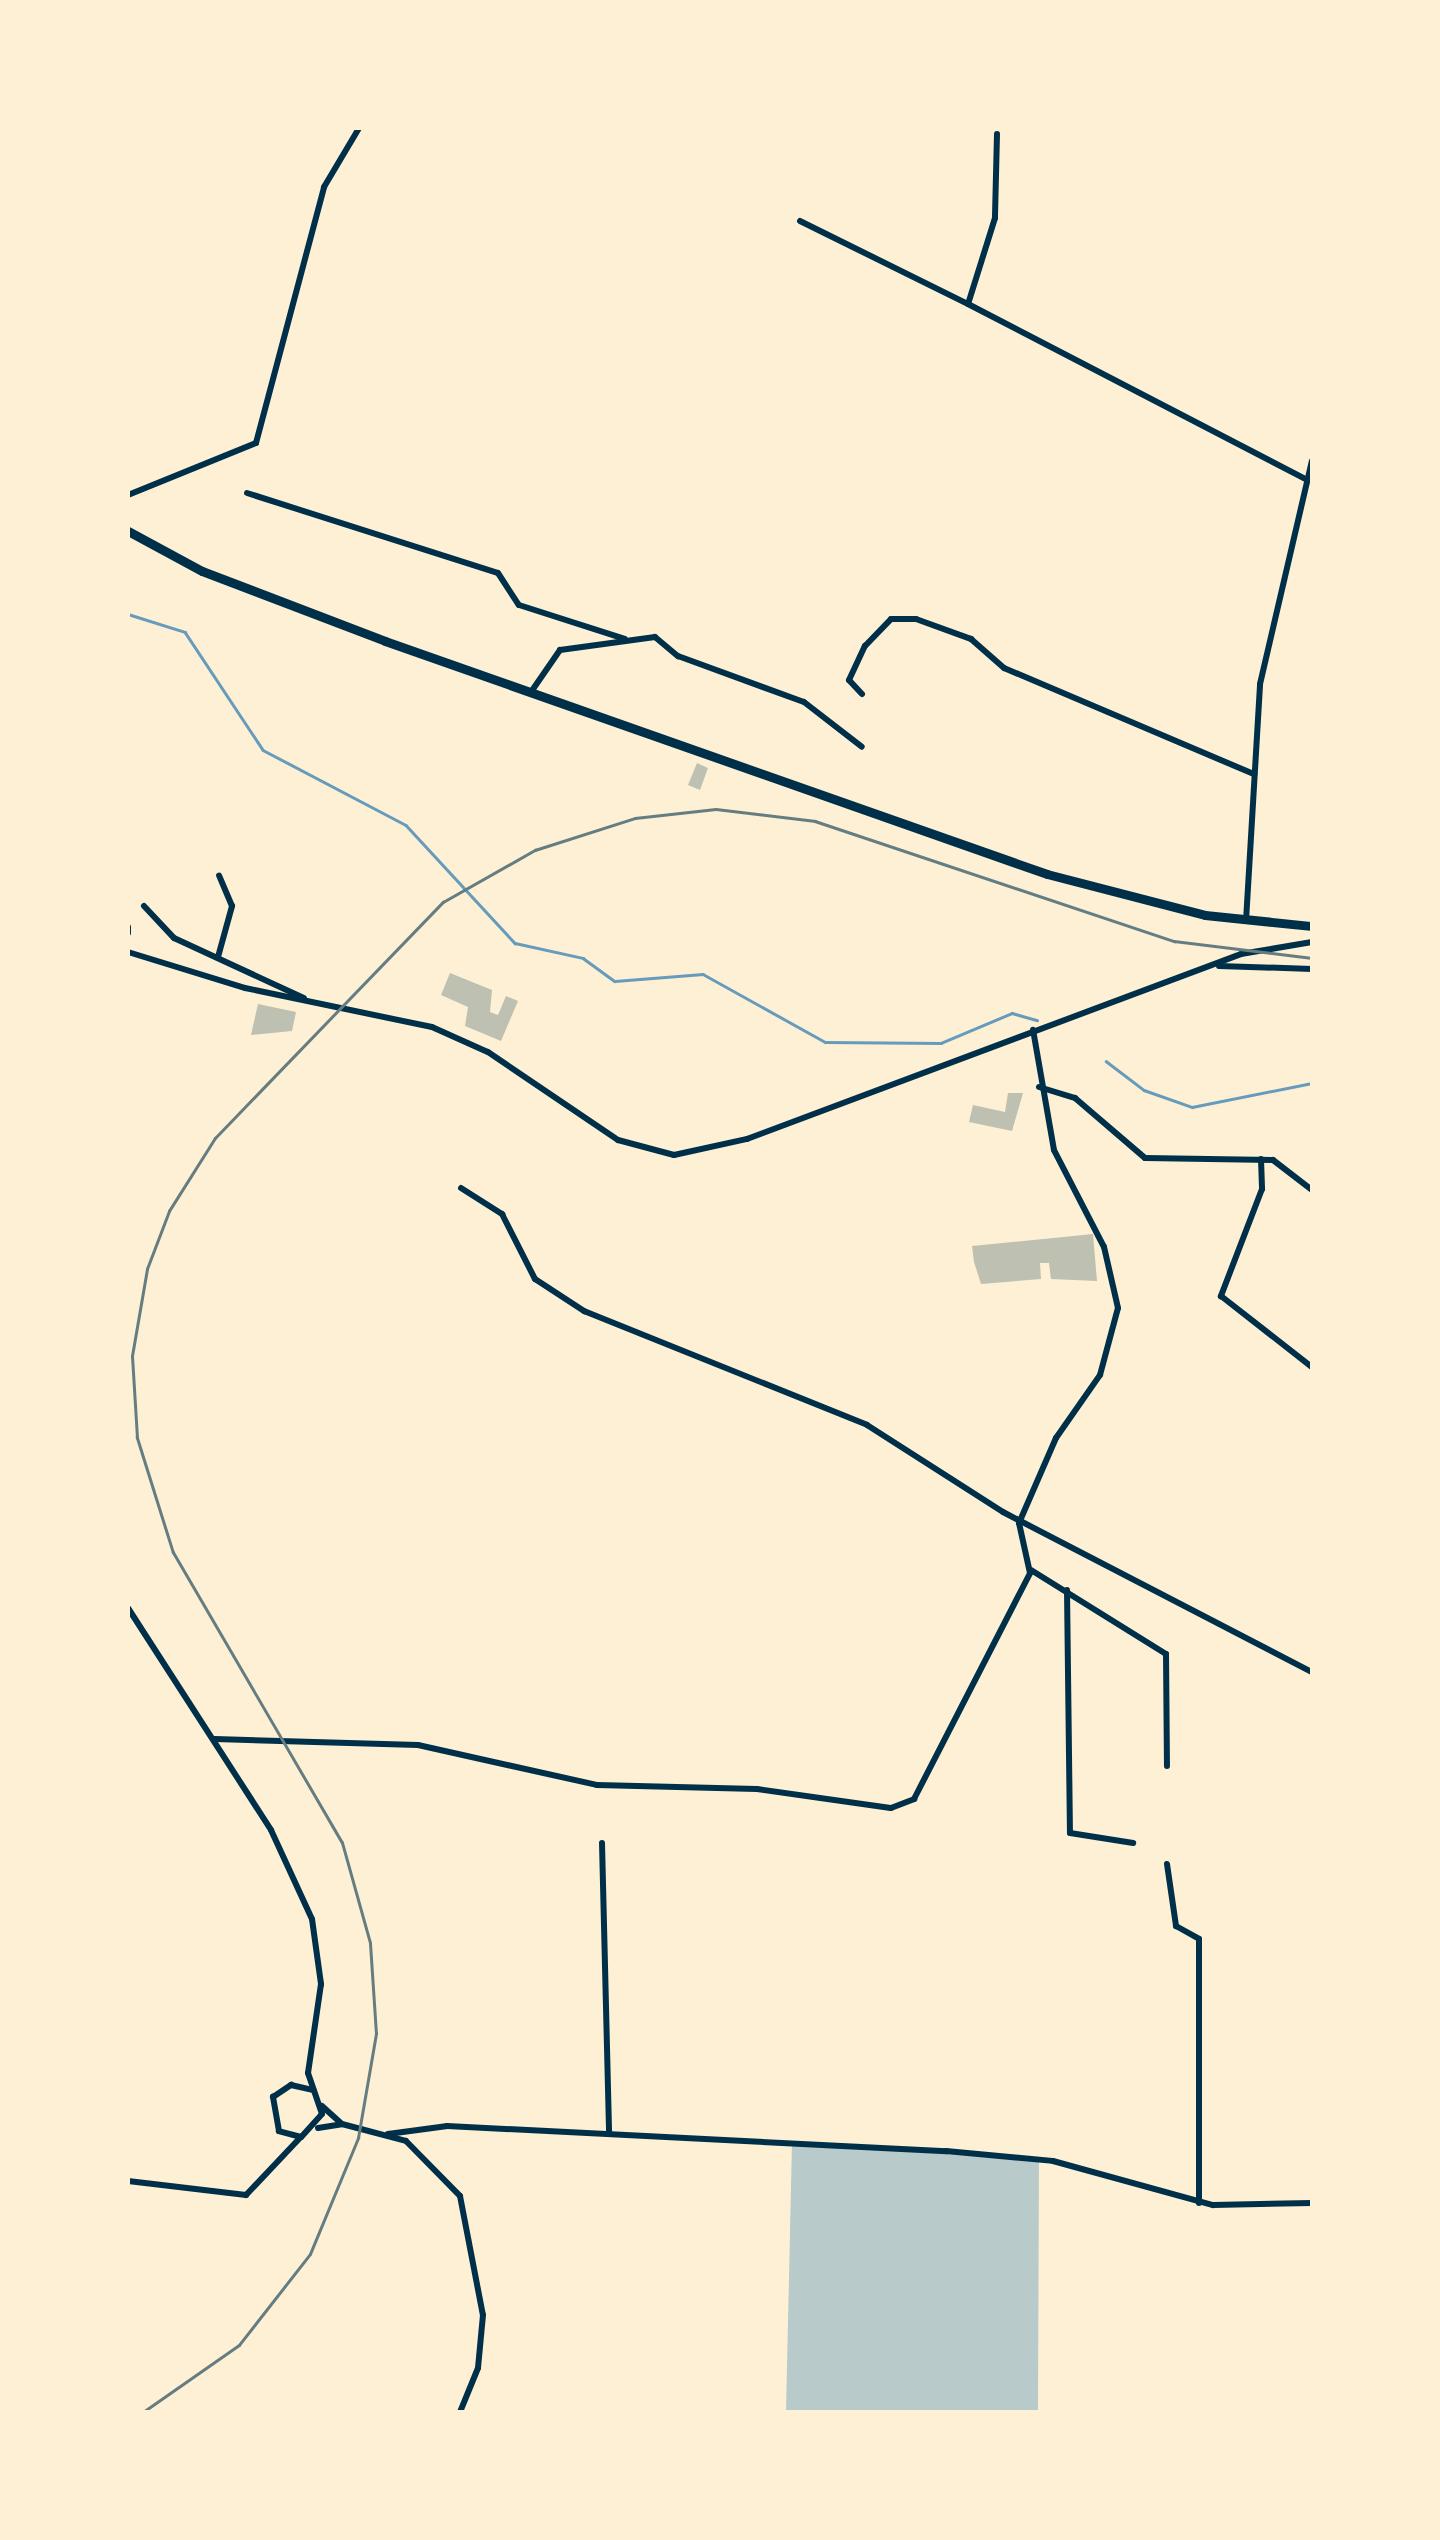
<!DOCTYPE html>
<html>
<head>
<meta charset="utf-8">
<style>
  body { margin:0 }
  #map { position:relative; width:1440px; height:2540px; overflow:hidden; background:#fdf0d5; font-family:"Fira Sans",sans-serif }
  div>[style] { position:absolute }
  .green>* { inset:0; background:#b9caca }
  .stream>* { height:2.5px; margin:-1.25px; padding:0 1.25px; transform-origin:1.25px; border-radius:1.25px; background:#669bbc }
  .building>* { inset:0; background:#bec0b2 }
  .minor>* { height:6px; margin:-3px; padding:0 3px; transform-origin:3px; border-radius:3px; background:#003049 }
  .secondary>* { height:9px; margin:-4.5px; padding:0 4.5px; transform-origin:4.5px; border-radius:4.5px; background:#003049 }
  .rail>* { height:2.5px; margin:-1.25px; padding:0 1.25px; transform-origin:1.25px; border-radius:1.25px; background:#657d81 }
  span { translate:-50% -50%; white-space:nowrap; text-align:center; line-height:1.15; -webkit-text-stroke:8px #fdf0d5; paint-order:stroke }
  .frame { position:absolute; inset:0; border:130px solid #fdf0d5; pointer-events:none }
</style>
</head>
<body>
<div id="map">
  <div class="green">
    <div style="clip-path:polygon(792px 2142px,1039px 2158px,1038px 2412px,786px 2412px)"></div>
  </div>
  <div class="stream">
    <div style="left:128px;top:614px;width:60px;rotate:17.5deg"></div>
    <div style="left:185px;top:632px;width:141px;rotate:56.5deg"></div>
    <div style="left:263px;top:750px;width:161px;rotate:27.7deg"></div>
    <div style="left:406px;top:825px;width:161px;rotate:47.3deg"></div>
    <div style="left:515px;top:943px;width:70px;rotate:12.4deg"></div>
    <div style="left:583px;top:958px;width:39px;rotate:36deg"></div>
    <div style="left:615px;top:981px;width:88px;rotate:-4.5deg"></div>
    <div style="left:703px;top:974px;width:140px;rotate:29.1deg"></div>
    <div style="left:825px;top:1042px;width:116px;rotate:0.5deg"></div>
    <div style="left:941px;top:1043px;width:77px;rotate:-22.9deg"></div>
    <div style="left:1012px;top:1013px;width:26px;rotate:16deg"></div>
    <div style="left:1106px;top:1061px;width:48px;rotate:37.3deg"></div>
    <div style="left:1144px;top:1090px;width:51px;rotate:19.5deg"></div>
    <div style="left:1192px;top:1107px;width:122px;rotate:-11.3deg"></div>
  </div>
  <div class="building">
    <div style="clip-path:polygon(697px 763px,708px 768px,700px 790px,688px 785px)"></div>
    <div style="clip-path:polygon(450px 973px,492px 990px,490px 1012px,498px 1015px,506px 996px,518px 1001px,501px 1041px,465px 1026px,468px 1007px,441px 995px)"></div>
    <div style="clip-path:polygon(258px 1004px,296px 1012px,292px 1031px,251px 1035px)"></div>
    <div style="clip-path:polygon(1008px 1093px,1023px 1093px,1012px 1131px,969px 1122px,973px 1105px,1005px 1112px)"></div>
    <div style="clip-path:polygon(1093px 1234px,1097px 1281px,1051px 1279px,1049px 1263px,1040px 1263px,1041px 1279px,981px 1284px,974px 1262px,972px 1246px)"></div>
  </div>
  <div class="minor">
    <div style="left:997px;top:134px;width:84px;rotate:91.4deg"></div>
    <div style="left:995px;top:218px;width:90px;rotate:107.4deg"></div>
    <div style="left:968px;top:304px;width:382px;rotate:27.4deg"></div>
    <div style="left:800px;top:221px;width:187px;rotate:26.3deg"></div>
    <div style="left:247px;top:493px;width:263px;rotate:17.7deg"></div>
    <div style="left:498px;top:573px;width:38px;rotate:57deg"></div>
    <div style="left:519px;top:605px;width:111px;rotate:17.8deg"></div>
    <div style="left:128px;top:495px;width:138px;rotate:-22.1deg"></div>
    <div style="left:256px;top:443px;width:265px;rotate:-75.1deg"></div>
    <div style="left:324px;top:187px;width:69px;rotate:-59.3deg"></div>
    <div style="left:531px;top:692px;width:51px;rotate:-55.4deg"></div>
    <div style="left:560px;top:650px;width:96px;rotate:-7.8deg"></div>
    <div style="left:655px;top:637px;width:30px;rotate:40deg"></div>
    <div style="left:678px;top:656px;width:134px;rotate:20.1deg"></div>
    <div style="left:804px;top:702px;width:73px;rotate:37.8deg"></div>
    <div style="left:862px;top:694px;width:19px;rotate:-133deg"></div>
    <div style="left:849px;top:680px;width:38px;rotate:-65deg"></div>
    <div style="left:865px;top:646px;width:37px;rotate:-46deg"></div>
    <div style="left:891px;top:619px;width:25px"></div>
    <div style="left:916px;top:619px;width:59px;rotate:20deg"></div>
    <div style="left:971px;top:639px;width:44px;rotate:41.3deg"></div>
    <div style="left:1004px;top:668px;width:272px;rotate:23deg"></div>
    <div style="left:144px;top:906px;width:44px;rotate:46.8deg"></div>
    <div style="left:174px;top:938px;width:143px;rotate:24.8deg"></div>
    <div style="left:1246px;top:921px;width:237px;rotate:-86.6deg"></div>
    <div style="left:1260px;top:684px;width:229px;rotate:-76.9deg"></div>
    <div style="left:128px;top:927px;width:6px;rotate:90deg"></div>
    <div style="left:128px;top:952px;width:122px;rotate:17.1deg"></div>
    <div style="left:245px;top:988px;width:191px;rotate:11.8deg"></div>
    <div style="left:432px;top:1027px;width:61px;rotate:24.1deg"></div>
    <div style="left:488px;top:1052px;width:157px;rotate:34.1deg"></div>
    <div style="left:618px;top:1140px;width:58px;rotate:15deg"></div>
    <div style="left:674px;top:1155px;width:75px;rotate:-12.4deg"></div>
    <div style="left:747px;top:1139px;width:528px;rotate:-20.53deg"></div>
    <div style="left:1241px;top:954px;width:72px;rotate:-9.6deg"></div>
    <div style="left:218px;top:957px;width:53px;rotate:-74.6deg"></div>
    <div style="left:232px;top:906px;width:33px;rotate:-113deg"></div>
    <div style="left:1219px;top:966px;width:93px;rotate:1.8deg"></div>
    <div style="left:1039px;top:1087px;width:38px;rotate:17deg"></div>
    <div style="left:1075px;top:1098px;width:92px;rotate:40.6deg"></div>
    <div style="left:1145px;top:1158px;width:128px;rotate:0.9deg"></div>
    <div style="left:1273px;top:1160px;width:49px;rotate:37.6deg"></div>
    <div style="left:1261px;top:1159px;width:30px;rotate:88deg"></div>
    <div style="left:1262px;top:1189px;width:115px;rotate:111deg"></div>
    <div style="left:1221px;top:1296px;width:115px;rotate:38deg"></div>
    <div style="left:461px;top:1188px;width:49px;rotate:32.4deg"></div>
    <div style="left:502px;top:1214px;width:73px;rotate:63.1deg"></div>
    <div style="left:535px;top:1279px;width:59px;rotate:33.1deg"></div>
    <div style="left:584px;top:1311px;width:305px;rotate:21.9deg"></div>
    <div style="left:867px;top:1425px;width:161px;rotate:32.6deg"></div>
    <div style="left:1003px;top:1512px;width:348px;rotate:27.4deg"></div>
    <div style="left:1031px;top:1570px;width:159px;rotate:31.9deg"></div>
    <div style="left:1166px;top:1654px;width:112px;rotate:89.5deg"></div>
    <div style="left:1067px;top:1590px;width:243px;rotate:89.3deg"></div>
    <div style="left:1070px;top:1833px;width:64px;rotate:9deg"></div>
    <div style="left:128px;top:1608px;width:264px;rotate:57.2deg"></div>
    <div style="left:271px;top:1830px;width:98px;rotate:65.3deg"></div>
    <div style="left:312px;top:1919px;width:66px;rotate:82.1deg"></div>
    <div style="left:321px;top:1984px;width:90px;rotate:98.3deg"></div>
    <div style="left:308px;top:2073px;width:43px;rotate:71.1deg"></div>
    <div style="left:322px;top:2114px;width:31px;rotate:132deg"></div>
    <div style="left:301px;top:2137px;width:23px;rotate:-165deg"></div>
    <div style="left:279px;top:2131px;width:35px;rotate:-100deg"></div>
    <div style="left:273px;top:2097px;width:22px;rotate:-34deg"></div>
    <div style="left:291px;top:2085px;width:23px;rotate:13deg"></div>
    <div style="left:215px;top:1739px;width:203px;rotate:1.7deg"></div>
    <div style="left:418px;top:1745px;width:183px;rotate:12.6deg"></div>
    <div style="left:597px;top:1785px;width:160px;rotate:1.4deg"></div>
    <div style="left:757px;top:1789px;width:135px;rotate:8.1deg"></div>
    <div style="left:891px;top:1808px;width:25px;rotate:-21deg"></div>
    <div style="left:914px;top:1799px;width:254px;rotate:-62.8deg"></div>
    <div style="left:1030px;top:1573px;width:51px;rotate:-102.4deg"></div>
    <div style="left:1019px;top:1523px;width:93px;rotate:-66.5deg"></div>
    <div style="left:1056px;top:1438px;width:77px;rotate:-55.1deg"></div>
    <div style="left:1100px;top:1375px;width:69px;rotate:-75deg"></div>
    <div style="left:1118px;top:1308px;width:63px;rotate:-102.9deg"></div>
    <div style="left:1104px;top:1247px;width:109px;rotate:-117.3deg"></div>
    <div style="left:1054px;top:1150px;width:122px;rotate:-99.9deg"></div>
    <div style="left:602px;top:1843px;width:290px;rotate:88.6deg"></div>
    <div style="left:1167px;top:1864px;width:63px;rotate:81.7deg"></div>
    <div style="left:1176px;top:1926px;width:26px;rotate:29deg"></div>
    <div style="left:1199px;top:1939px;width:264px;rotate:90deg"></div>
    <div style="left:322px;top:2106px;width:25px;rotate:42deg"></div>
    <div style="left:318px;top:2128px;width:24px;rotate:-9deg"></div>
    <div style="left:342px;top:2124px;width:66px;rotate:14.9deg"></div>
    <div style="left:406px;top:2141px;width:77px;rotate:45.5deg"></div>
    <div style="left:460px;top:2196px;width:121px;rotate:79.1deg"></div>
    <div style="left:483px;top:2315px;width:53px;rotate:95.4deg"></div>
    <div style="left:478px;top:2368px;width:48px;rotate:112.2deg"></div>
    <div style="left:388px;top:2134px;width:60px;rotate:-7.7deg"></div>
    <div style="left:447px;top:2126px;width:500px;rotate:2.9deg"></div>
    <div style="left:946px;top:2151px;width:107px;rotate:5.3deg"></div>
    <div style="left:1053px;top:2161px;width:166px;rotate:15.4deg"></div>
    <div style="left:1213px;top:2205px;width:99px;rotate:-1.2deg"></div>
    <div style="left:128px;top:2181px;width:119px;rotate:6.8deg"></div>
    <div style="left:246px;top:2195px;width:77px;rotate:-46.6deg"></div>
  </div>
  <div class="secondary">
    <div style="left:128px;top:531px;width:84px;rotate:28.4deg"></div>
    <div style="left:202px;top:571px;width:196px;rotate:20.9deg"></div>
    <div style="left:385px;top:641px;width:702px;rotate:19.39deg"></div>
    <div style="left:1047px;top:874px;width:163px;rotate:14.5deg"></div>
    <div style="left:1205px;top:915px;width:108px;rotate:5.9deg"></div>
  </div>
  <div class="rail">
    <div style="left:143px;top:2412px;width:117px;rotate:-34.9deg"></div>
    <div style="left:239px;top:2345px;width:115px;rotate:-52deg"></div>
    <div style="left:310px;top:2254px;width:126px;rotate:-67.5deg"></div>
    <div style="left:358px;top:2138px;width:106px;rotate:-80.2deg"></div>
    <div style="left:376px;top:2034px;width:91px;rotate:-93.8deg"></div>
    <div style="left:370px;top:1943px;width:104px;rotate:-105.6deg"></div>
    <div style="left:342px;top:1843px;width:336px;rotate:-120.2deg"></div>
    <div style="left:173px;top:1553px;width:121px;rotate:-107.4deg"></div>
    <div style="left:137px;top:1438px;width:82px;rotate:-93.5deg"></div>
    <div style="left:132px;top:1356px;width:88px;rotate:-80.2deg"></div>
    <div style="left:147px;top:1269px;width:62px;rotate:-69.2deg"></div>
    <div style="left:169px;top:1211px;width:86px;rotate:-57.8deg"></div>
    <div style="left:215px;top:1138px;width:328px;rotate:-46deg"></div>
    <div style="left:443px;top:902px;width:106px;rotate:-29.5deg"></div>
    <div style="left:535px;top:850px;width:105px;rotate:-17.7deg"></div>
    <div style="left:635px;top:818px;width:81px;rotate:-6.3deg"></div>
    <div style="left:716px;top:809px;width:100px;rotate:6.9deg"></div>
    <div style="left:815px;top:821px;width:379px;rotate:18.5deg"></div>
    <div style="left:1174px;top:941px;width:139px;rotate:7deg"></div>
  </div>
  <div class="frame"></div>
</div>
</body>
</html>
